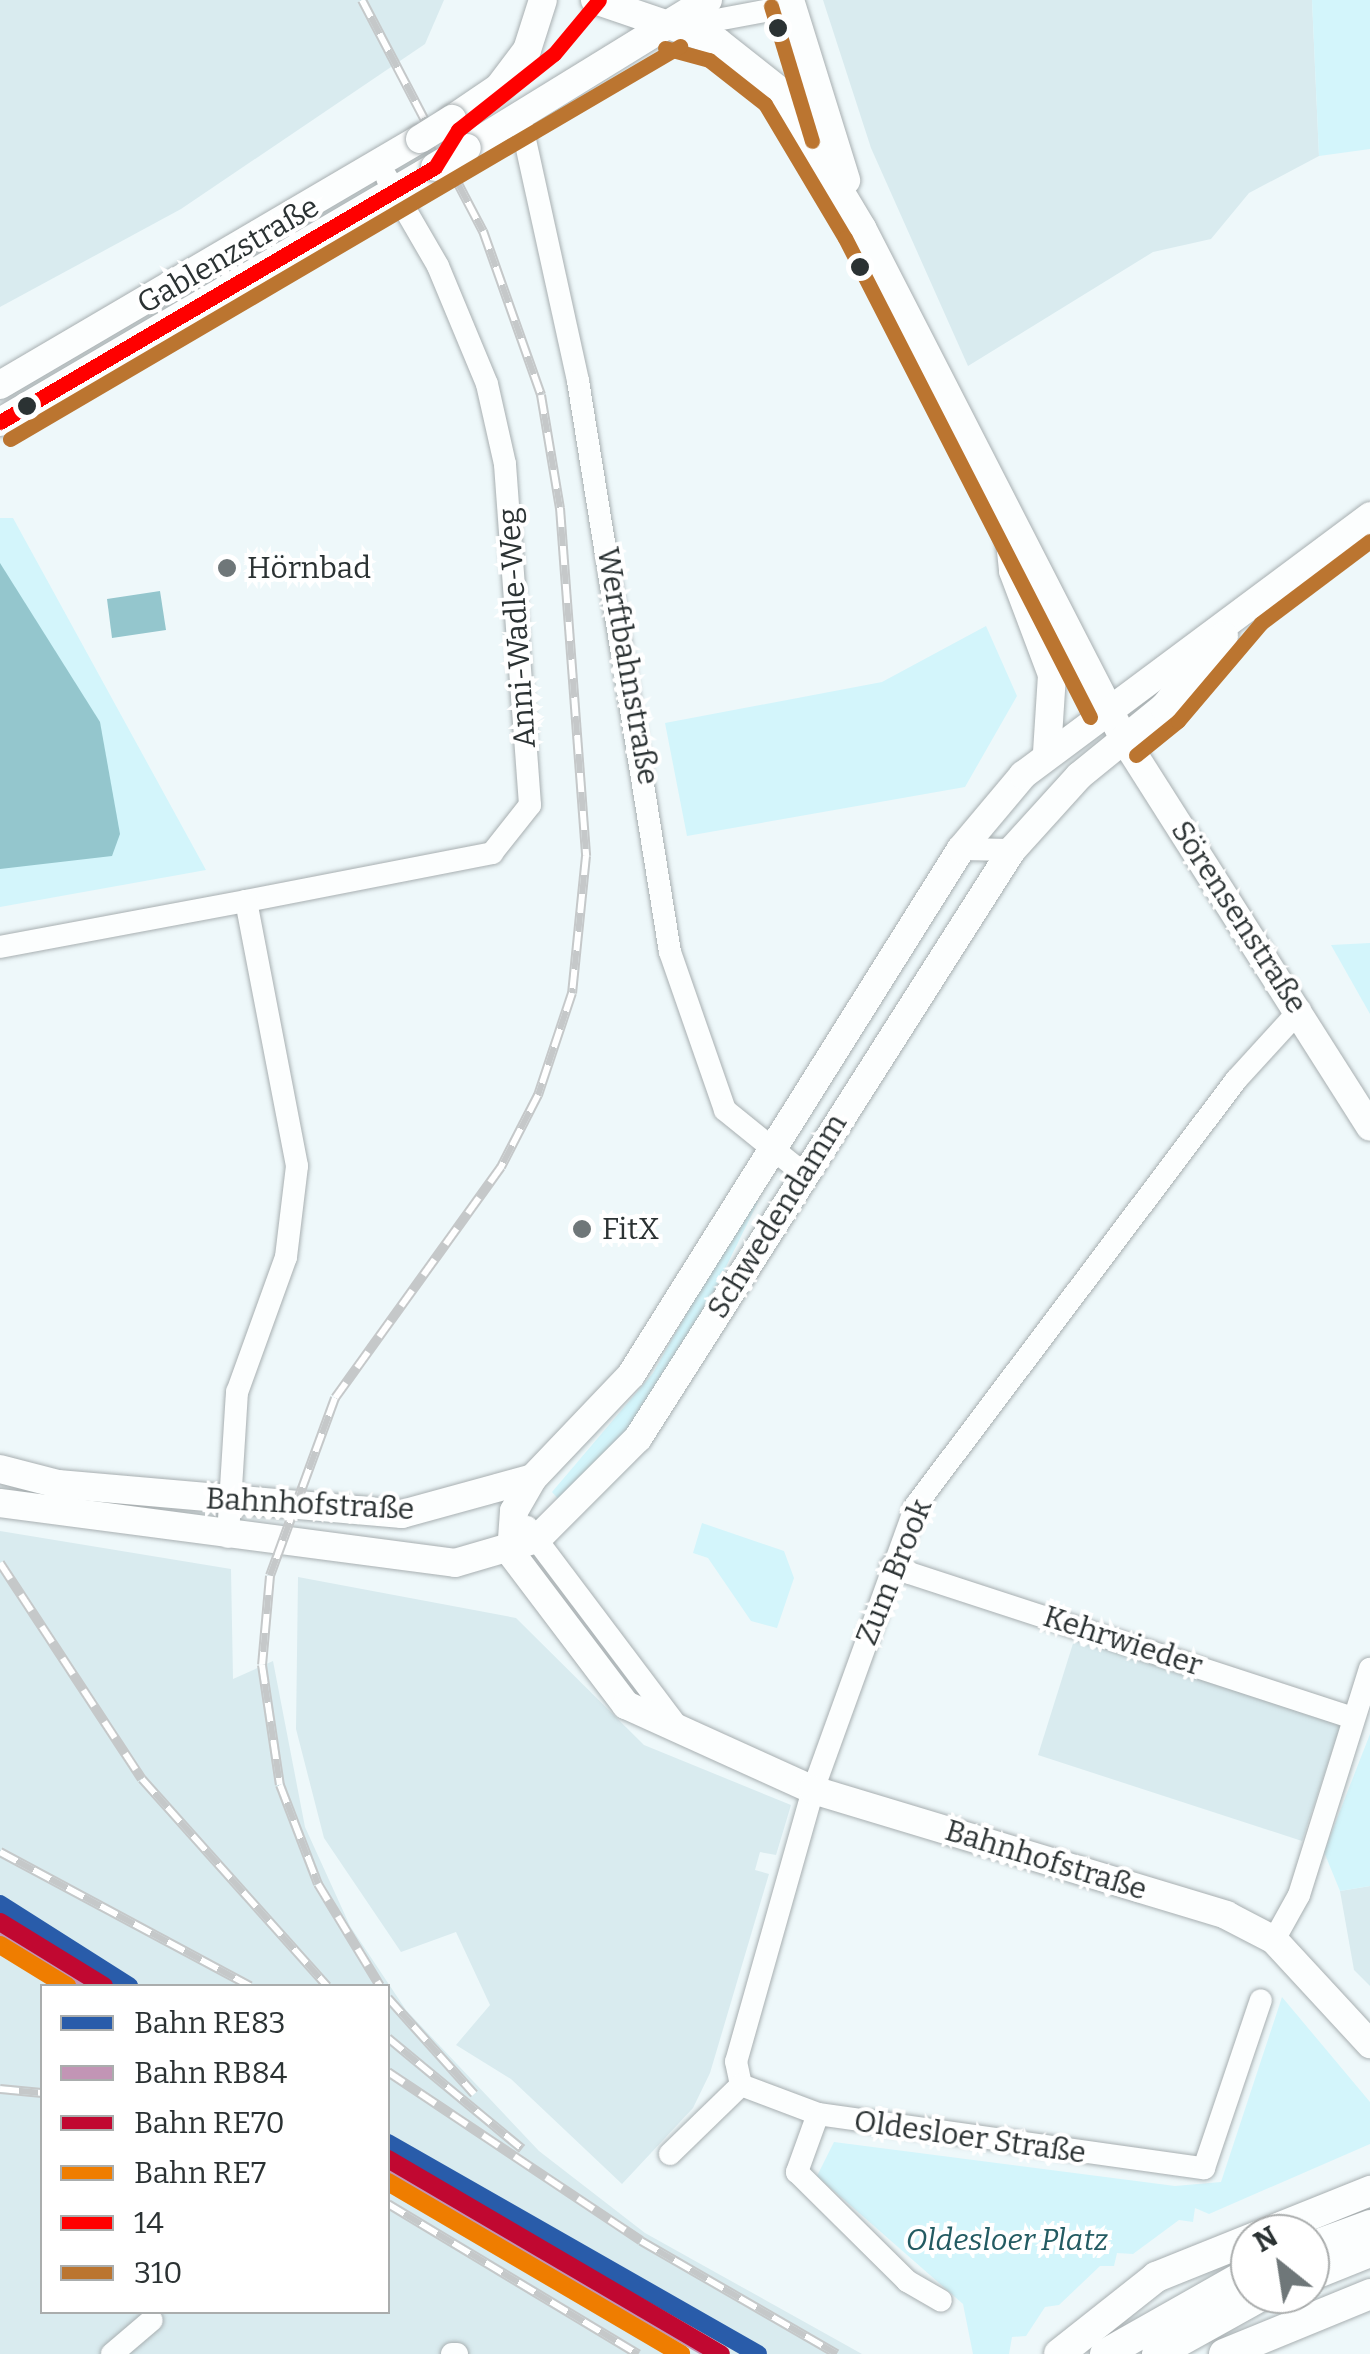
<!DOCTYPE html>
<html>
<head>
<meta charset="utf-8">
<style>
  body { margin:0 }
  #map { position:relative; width:1370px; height:2354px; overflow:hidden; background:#eef8fa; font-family:Bitter,serif }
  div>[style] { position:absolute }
  .built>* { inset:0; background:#d9ebef }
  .green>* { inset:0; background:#d3f5fb }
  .water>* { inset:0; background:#94c6cd }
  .roads { filter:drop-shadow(0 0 2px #a8afb1) drop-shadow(0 0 2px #a8afb1) }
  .minor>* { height:22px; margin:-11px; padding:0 11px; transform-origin:11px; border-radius:11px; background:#fcfefe }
  .major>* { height:28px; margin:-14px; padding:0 14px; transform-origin:14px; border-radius:14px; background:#fcfefe }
  .highway>* { height:30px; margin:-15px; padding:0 15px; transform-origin:15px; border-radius:15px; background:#fcfefe }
  .rail>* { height:10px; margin-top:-5px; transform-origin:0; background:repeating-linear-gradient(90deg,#fff 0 19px,#c5c8c9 0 38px); box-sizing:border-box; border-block:2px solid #c5c8c9 }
  .bridges { filter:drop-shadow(0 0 2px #a8afb1) drop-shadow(0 0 2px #a8afb1) }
  .major-bridge>* { height:28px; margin:-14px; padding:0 14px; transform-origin:14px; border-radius:14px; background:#fcfefe }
  .bus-1>* { height:15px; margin:-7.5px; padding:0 7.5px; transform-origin:7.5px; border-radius:7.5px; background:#f00 }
  .bus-2>* { height:15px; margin:-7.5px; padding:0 7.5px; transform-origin:7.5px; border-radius:7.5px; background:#bb7530 }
  .rail-1>* { height:18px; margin:-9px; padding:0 9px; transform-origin:9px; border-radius:9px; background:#295caa }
  .rail-2>* { height:18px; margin:-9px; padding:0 9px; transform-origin:9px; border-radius:9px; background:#c295b5 }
  .rail-3>* { height:18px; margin:-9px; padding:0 9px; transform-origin:9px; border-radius:9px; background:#c10831 }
  .rail-4>* { height:18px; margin:-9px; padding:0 9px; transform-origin:9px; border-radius:9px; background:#ef7d00 }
  .dots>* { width:28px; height:28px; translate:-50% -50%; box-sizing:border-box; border:5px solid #fff; border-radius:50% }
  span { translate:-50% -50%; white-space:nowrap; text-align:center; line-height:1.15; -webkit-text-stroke:8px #fff; paint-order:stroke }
  .street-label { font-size:30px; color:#2b3233 }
  .poi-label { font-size:30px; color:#2b3233 }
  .left { translate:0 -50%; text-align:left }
  .park-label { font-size:30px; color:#235b62; font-style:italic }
  .legend { position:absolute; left:40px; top:1984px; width:350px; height:330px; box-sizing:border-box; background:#fff; border:2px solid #aaadad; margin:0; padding:12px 18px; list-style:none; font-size:30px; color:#2b3233 }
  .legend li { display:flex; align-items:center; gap:20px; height:50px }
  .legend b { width:50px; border:2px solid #aaadad }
  .north { position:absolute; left:1230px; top:2214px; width:100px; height:100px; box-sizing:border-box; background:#fff; border:2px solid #aaadad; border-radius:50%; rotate:330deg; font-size:28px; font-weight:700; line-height:40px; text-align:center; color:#2b3233 }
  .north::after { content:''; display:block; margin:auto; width:35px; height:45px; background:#6f7779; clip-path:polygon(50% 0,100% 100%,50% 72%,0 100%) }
</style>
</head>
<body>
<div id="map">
  <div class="built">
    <div style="clip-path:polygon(0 0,444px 0,425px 44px,181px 209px,0 307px)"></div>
    <div style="clip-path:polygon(823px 0,1312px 0,1319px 156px,1249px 193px,1211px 239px,1153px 252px,968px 366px,871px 148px)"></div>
    <div style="clip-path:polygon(evenodd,0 1531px,231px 1569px,233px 1679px,273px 1661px,305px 1827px,350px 1926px,406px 2010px,539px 2151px,645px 2233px,862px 2354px,0 2354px,0 1531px,42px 1986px,388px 1986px,388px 2312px,42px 2312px,42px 1986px)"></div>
    <div style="clip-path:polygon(298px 1577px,516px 1618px,644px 1745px,791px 1805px,776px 1855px,760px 1852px,755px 1870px,769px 1874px,710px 2073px,693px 2108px,622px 2184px,511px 2079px,456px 2045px,490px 2005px,456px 1932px,401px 1952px,324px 1838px,296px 1729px)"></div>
    <div style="clip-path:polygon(1076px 1634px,1342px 1721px,1302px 1841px,1038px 1755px)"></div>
    <div style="clip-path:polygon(1370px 1886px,1370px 1986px,1354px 1970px,1340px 1891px)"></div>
  </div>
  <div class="green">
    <div style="clip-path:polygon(1312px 0,1370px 0,1370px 149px,1319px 156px)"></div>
    <div style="clip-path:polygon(0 518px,13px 518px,206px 870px,0 907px)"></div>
    <div style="clip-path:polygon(986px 626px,1017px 696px,965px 787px,687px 836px,665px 723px,882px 682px)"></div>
    <div style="clip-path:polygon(1370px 943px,1370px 1014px,1331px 945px)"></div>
    <div style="clip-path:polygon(752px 1197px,758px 1202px,712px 1295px,619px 1442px,561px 1502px,552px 1492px,653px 1373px)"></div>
    <div style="clip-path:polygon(702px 1523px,784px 1551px,794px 1578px,777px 1628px,751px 1621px,708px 1558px,693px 1553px)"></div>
    <div style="clip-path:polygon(1370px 1734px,1370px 1886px,1340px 1891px,1324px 1852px)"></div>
    <div style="clip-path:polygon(1282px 1997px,1370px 2102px,1370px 2144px,1209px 2214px,1195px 2208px,1193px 2222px,1179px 2220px,1133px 2254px,1117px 2253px,1114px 2266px,1100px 2266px,1059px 2305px,1045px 2307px,1026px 2336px,1012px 2337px,1009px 2354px,973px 2354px,963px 2304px,817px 2176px,834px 2142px,1175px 2186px,1221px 2182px)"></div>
  </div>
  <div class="water">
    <div style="clip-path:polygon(0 563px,100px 722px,120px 834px,112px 856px,0 869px)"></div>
    <div style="clip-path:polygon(160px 591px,166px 630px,112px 638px,107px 599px)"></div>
  </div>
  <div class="roads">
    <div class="minor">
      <div style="left:674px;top:28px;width:120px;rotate:-10.6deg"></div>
      <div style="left:520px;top:117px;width:270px;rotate:77.6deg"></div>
      <div style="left:578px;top:381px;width:578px;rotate:80.85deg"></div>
      <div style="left:670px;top:952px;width:167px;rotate:70.8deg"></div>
      <div style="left:725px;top:1110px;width:102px;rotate:39deg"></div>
      <div style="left:961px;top:849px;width:51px;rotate:1.1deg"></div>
      <div style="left:246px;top:901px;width:251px;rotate:-11deg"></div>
      <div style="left:492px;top:853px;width:61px;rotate:-51.6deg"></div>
      <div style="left:530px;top:805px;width:342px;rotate:-94.2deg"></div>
      <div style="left:505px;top:464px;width:82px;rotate:-102.7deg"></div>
      <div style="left:487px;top:384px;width:128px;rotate:-112.6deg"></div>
      <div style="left:438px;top:266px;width:102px;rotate:-120.1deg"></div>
      <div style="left:0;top:947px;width:250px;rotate:-10.6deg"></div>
      <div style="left:246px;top:901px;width:270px;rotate:79.1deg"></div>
      <div style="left:297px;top:1166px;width:92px;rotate:96.9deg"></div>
      <div style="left:286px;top:1257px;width:144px;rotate:109.9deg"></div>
      <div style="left:237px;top:1392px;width:145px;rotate:93.6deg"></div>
      <div style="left:527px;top:1527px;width:253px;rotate:53deg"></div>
      <div style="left:891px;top:1567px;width:486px;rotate:18.1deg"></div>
      <div style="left:1274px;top:1940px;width:51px;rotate:-60.9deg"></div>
      <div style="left:1299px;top:1895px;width:237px;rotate:-72.6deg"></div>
      <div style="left:741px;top:2085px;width:24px;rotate:-102deg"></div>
      <div style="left:736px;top:2062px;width:283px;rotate:-74.2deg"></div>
      <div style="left:813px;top:1790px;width:303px;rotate:-70.1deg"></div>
      <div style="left:916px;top:1505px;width:532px;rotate:-53.02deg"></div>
      <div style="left:1236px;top:1080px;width:95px;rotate:-47.6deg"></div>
      <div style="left:741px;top:2085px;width:82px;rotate:20.6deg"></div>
      <div style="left:818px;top:2114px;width:390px;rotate:8deg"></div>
      <div style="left:1204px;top:2168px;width:177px;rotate:-71.3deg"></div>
      <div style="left:818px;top:2114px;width:62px;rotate:109.9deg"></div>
      <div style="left:797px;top:2172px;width:155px;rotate:44.7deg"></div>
      <div style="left:907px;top:2281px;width:39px;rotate:30deg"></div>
      <div style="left:670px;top:2154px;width:99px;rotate:-44.2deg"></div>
      <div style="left:112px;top:2354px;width:52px;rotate:-40.4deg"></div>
      <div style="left:452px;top:2354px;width:5px"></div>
    </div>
    <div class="major">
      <div style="left:595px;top:0;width:130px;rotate:18.9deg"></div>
      <div style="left:718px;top:42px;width:79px;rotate:38.3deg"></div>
      <div style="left:780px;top:91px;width:160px;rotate:59.1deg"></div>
      <div style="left:862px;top:228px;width:574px;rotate:62.85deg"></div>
      <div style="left:1124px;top:739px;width:459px;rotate:57.6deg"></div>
      <div style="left:790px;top:0;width:189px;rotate:72.7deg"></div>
      <div style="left:452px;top:119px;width:57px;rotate:-34.2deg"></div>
      <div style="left:499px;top:87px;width:46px;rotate:-52.9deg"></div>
      <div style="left:527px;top:50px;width:52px;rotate:-72.3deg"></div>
      <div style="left:467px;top:148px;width:283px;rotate:-31.6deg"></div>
      <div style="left:0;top:385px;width:487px;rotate:-30.4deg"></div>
      <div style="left:0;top:422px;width:504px;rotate:-30.38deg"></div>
      <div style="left:1009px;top:532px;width:39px;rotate:84deg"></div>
      <div style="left:1013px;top:571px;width:111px;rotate:69.4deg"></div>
      <div style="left:1052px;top:675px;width:78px;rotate:93.7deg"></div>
      <div style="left:0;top:1469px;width:60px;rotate:14.5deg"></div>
      <div style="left:58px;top:1484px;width:345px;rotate:5deg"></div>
      <div style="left:402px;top:1514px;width:136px;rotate:-15.4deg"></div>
      <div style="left:533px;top:1478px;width:142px;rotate:-46.4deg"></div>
      <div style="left:631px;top:1375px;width:621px;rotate:-57.9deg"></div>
      <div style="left:961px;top:849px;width:97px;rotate:-50deg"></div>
      <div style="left:1023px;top:775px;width:433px;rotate:-36.7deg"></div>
      <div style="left:533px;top:1478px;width:38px;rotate:120deg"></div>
      <div style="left:514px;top:1511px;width:42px;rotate:94.1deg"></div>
      <div style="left:511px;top:1553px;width:191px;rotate:52.9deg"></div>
      <div style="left:626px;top:1705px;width:205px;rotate:24.4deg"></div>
      <div style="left:813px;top:1790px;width:432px;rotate:16.8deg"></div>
      <div style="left:1226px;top:1915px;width:54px;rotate:27.5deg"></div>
      <div style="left:1274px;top:1940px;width:142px;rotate:47.3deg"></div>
      <div style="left:0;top:1503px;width:459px;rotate:7.5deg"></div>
      <div style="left:455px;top:1563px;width:85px;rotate:-16.3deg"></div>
      <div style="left:537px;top:1539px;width:143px;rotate:-45deg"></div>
      <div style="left:638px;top:1438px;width:697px;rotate:-57.54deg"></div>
      <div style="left:1012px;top:850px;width:100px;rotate:-47.8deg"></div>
      <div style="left:1079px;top:776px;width:109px;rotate:-39.1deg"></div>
      <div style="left:1164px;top:707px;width:93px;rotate:-49.8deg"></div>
    </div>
    <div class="highway">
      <div style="left:1310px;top:2247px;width:64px;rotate:-20.1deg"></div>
      <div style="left:1310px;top:2276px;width:65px;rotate:-21.8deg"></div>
      <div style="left:1059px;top:2354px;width:124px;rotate:-38.4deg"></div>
      <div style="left:1156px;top:2277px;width:231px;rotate:-21.9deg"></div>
      <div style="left:1105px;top:2354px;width:167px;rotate:-29.5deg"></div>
      <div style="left:1157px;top:2354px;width:124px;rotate:-29.1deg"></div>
      <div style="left:1224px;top:2354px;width:158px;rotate:-22.3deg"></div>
    </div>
  </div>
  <div class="rail">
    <div style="left:362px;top:0;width:261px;rotate:62.4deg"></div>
    <div style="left:483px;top:231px;width:174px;rotate:70.5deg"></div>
    <div style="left:541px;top:395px;width:115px;rotate:80.5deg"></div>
    <div style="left:560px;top:508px;width:349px;rotate:85.7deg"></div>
    <div style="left:586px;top:856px;width:138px;rotate:95.8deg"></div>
    <div style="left:572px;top:993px;width:108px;rotate:108.4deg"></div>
    <div style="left:538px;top:1095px;width:81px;rotate:117.2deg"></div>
    <div style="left:501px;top:1167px;width:284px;rotate:125.7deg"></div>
    <div style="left:335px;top:1398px;width:189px;rotate:110.1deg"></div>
    <div style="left:270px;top:1576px;width:89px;rotate:95.1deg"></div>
    <div style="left:262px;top:1665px;width:121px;rotate:81.5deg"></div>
    <div style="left:280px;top:1785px;width:106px;rotate:69deg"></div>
    <div style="left:318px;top:1884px;width:119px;rotate:58.7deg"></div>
    <div style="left:0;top:1563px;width:258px;rotate:56.7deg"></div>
    <div style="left:142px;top:1779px;width:278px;rotate:48.2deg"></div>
    <div style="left:0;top:1852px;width:284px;rotate:28.2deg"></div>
    <div style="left:388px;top:1998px;width:129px;rotate:48.1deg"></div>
    <div style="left:388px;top:2038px;width:174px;rotate:39.6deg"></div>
    <div style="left:388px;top:2072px;width:304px;rotate:33.7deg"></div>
    <div style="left:641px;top:2241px;width:226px;rotate:30deg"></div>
    <div style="left:0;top:2089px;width:42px;rotate:5.4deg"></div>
    <div style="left:388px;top:2204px;width:292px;rotate:31deg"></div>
  </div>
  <div class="bridges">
    <div class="major-bridge">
      <div style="left:420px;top:139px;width:38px;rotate:-32deg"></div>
      <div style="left:435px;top:167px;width:37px;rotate:-31deg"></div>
    </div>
  </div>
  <div class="bus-1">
    <div style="left:0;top:422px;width:504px;rotate:-30.38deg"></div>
    <div style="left:435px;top:167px;width:44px;rotate:-58.1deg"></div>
    <div style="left:458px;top:130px;width:122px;rotate:-38.4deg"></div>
    <div style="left:554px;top:54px;width:70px;rotate:-50.2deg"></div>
  </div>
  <div class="bus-2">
    <div style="left:771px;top:6px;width:141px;rotate:73.1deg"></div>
    <div style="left:665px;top:48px;width:46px;rotate:15.3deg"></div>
    <div style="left:709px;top:60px;width:71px;rotate:38.2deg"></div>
    <div style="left:765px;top:104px;width:156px;rotate:59.2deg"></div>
    <div style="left:845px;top:238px;width:538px;rotate:62.91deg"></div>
    <div style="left:10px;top:439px;width:777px;rotate:-30.39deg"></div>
    <div style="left:1136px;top:755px;width:54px;rotate:-39deg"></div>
    <div style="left:1178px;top:721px;width:128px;rotate:-49.7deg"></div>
    <div style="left:1261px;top:623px;width:136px;rotate:-37deg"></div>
  </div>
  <div class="rail-1">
    <div style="left:0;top:1904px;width:153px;rotate:32.4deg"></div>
    <div style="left:388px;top:2143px;width:426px;rotate:29.7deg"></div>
  </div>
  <div class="rail-2">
    <div style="left:0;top:1928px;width:110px;rotate:31.9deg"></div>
    <div style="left:388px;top:2166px;width:380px;rotate:29.7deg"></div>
  </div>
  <div class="rail-3">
    <div style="left:0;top:1922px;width:122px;rotate:31.6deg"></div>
    <div style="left:388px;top:2159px;width:386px;rotate:30.4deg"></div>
  </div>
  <div class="rail-4">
    <div style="left:0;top:1945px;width:79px;rotate:31.5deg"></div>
    <div style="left:388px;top:2182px;width:340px;rotate:30.4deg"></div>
  </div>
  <div class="dots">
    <div style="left:778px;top:28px;background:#2b3233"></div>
    <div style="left:860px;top:267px;background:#2b3233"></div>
    <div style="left:27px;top:406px;background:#2b3233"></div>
    <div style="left:227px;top:568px;background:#6f7779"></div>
    <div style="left:582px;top:1229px;background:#6f7779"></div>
  </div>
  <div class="street-label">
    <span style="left:228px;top:255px;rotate:-30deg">Gablenzstraße</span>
    <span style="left:517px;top:628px;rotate:-94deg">Anni-Wadle-Weg</span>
    <span style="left:628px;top:666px;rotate:80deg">Werftbahnstraße</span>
    <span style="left:1239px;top:917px;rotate:57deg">Sörensenstraße</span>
    <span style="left:777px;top:1216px;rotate:-58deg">Schwedendamm</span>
    <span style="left:310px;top:1504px;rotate:3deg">Bahnhofstraße</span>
    <span style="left:894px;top:1572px;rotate:-68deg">Zum Brook</span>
    <span style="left:1123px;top:1641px;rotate:18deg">Kehrwieder</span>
    <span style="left:1046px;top:1860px;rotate:17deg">Bahnhofstraße</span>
    <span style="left:970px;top:2137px;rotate:8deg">Oldesloer Straße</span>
  </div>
  <div class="poi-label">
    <span class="left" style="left:247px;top:568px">Hörnbad</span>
    <span class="left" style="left:602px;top:1229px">FitX</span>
  </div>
  <div class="park-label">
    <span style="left:1007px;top:2240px">Oldesloer Platz</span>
  </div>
  <ul class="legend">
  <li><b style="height:12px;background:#295caa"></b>Bahn RE83</li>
  <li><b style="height:12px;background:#c295b5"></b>Bahn RB84</li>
  <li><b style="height:12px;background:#c10831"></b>Bahn RE70</li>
  <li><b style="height:12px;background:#ef7d00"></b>Bahn RE7</li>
  <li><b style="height:12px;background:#f00"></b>14</li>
  <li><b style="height:12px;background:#bb7530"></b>310</li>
  </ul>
  <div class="north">N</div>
</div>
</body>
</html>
